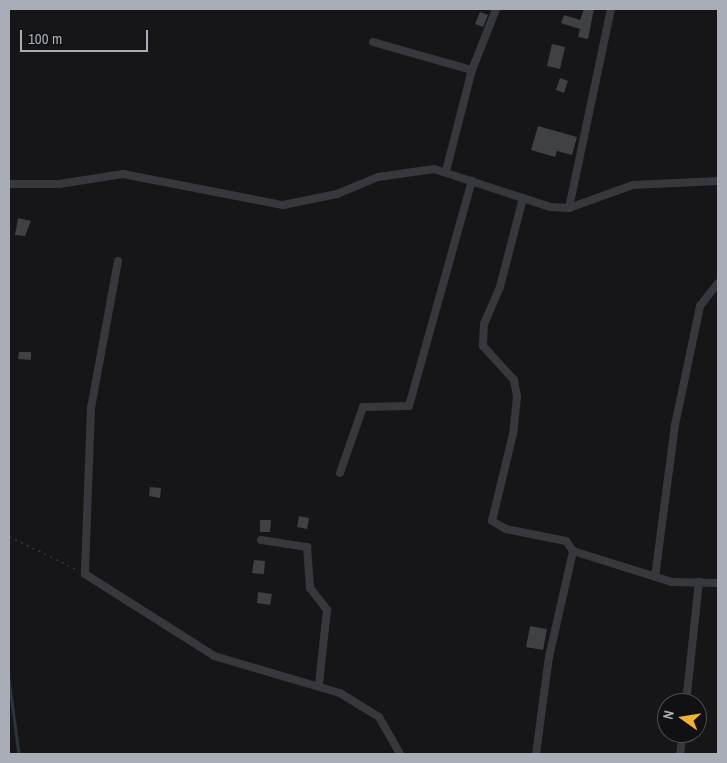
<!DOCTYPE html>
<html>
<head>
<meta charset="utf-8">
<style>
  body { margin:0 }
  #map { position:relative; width:727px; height:763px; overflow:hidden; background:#161618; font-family:"Archivo Narrow",sans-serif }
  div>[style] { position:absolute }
  .stream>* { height:2.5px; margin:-1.25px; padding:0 1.25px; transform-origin:1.25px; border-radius:1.25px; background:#2c353c }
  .building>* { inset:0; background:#404145 }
  .path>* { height:1px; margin-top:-0.5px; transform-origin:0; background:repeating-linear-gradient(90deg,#3d3f44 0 2.5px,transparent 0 6.5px) }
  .minor>* { height:8px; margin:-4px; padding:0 4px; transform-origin:4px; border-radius:4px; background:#37383d }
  span { translate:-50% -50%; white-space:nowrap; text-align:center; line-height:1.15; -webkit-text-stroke:5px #111113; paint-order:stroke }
  .frame { position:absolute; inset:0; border:10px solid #a8adb8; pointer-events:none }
  .north { position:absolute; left:657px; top:693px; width:50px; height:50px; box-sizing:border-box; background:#111113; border:1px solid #4d4f55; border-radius:50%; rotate:283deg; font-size:14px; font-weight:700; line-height:20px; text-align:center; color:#a8adb8 }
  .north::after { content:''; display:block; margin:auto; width:18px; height:22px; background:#f2b134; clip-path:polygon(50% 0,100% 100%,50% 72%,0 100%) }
  .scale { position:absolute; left:20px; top:30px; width:128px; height:22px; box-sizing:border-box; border:2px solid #a8adb8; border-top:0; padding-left:6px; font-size:15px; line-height:18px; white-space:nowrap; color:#a8adb8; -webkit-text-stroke:4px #111113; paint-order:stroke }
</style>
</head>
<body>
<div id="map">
  <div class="stream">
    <div style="left:9px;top:679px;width:76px;rotate:82.4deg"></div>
  </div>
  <div class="building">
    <div style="clip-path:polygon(584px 9px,594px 9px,588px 39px,578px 37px,580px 29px,561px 23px,564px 15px,580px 20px)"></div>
    <div style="clip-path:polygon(480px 12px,488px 15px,483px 27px,475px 24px)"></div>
    <div style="clip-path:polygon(552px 44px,565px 47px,560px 69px,547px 66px)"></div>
    <div style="clip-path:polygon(560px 78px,568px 81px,564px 93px,556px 90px)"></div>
    <div style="clip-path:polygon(538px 126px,577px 137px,572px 155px,557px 151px,555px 157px,531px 150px)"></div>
    <div style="clip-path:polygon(18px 218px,31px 221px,25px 236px,15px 235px)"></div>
    <div style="clip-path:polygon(19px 352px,31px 352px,31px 360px,18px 359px)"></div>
    <div style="clip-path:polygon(150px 487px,161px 488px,160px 498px,149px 496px)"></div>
    <div style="clip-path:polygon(299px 516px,309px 518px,307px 529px,297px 527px)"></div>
    <div style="clip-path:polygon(260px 520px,271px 520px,270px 532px,260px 532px)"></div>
    <div style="clip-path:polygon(254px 560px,265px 561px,264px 574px,252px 573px)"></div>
    <div style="clip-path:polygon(258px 592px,272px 594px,270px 605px,257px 603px)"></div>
    <div style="clip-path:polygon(530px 626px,547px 629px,543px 650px,526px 647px)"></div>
  </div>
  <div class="path">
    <div style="left:9px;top:536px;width:75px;rotate:26.2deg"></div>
  </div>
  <div class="minor">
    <div style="left:373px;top:42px;width:103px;rotate:15.8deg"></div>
    <div style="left:446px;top:171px;width:104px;rotate:-75.6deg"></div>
    <div style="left:472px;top:70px;width:66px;rotate:-68.5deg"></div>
    <div style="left:9px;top:184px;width:50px"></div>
    <div style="left:59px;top:184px;width:65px;rotate:-8.9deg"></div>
    <div style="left:123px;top:174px;width:163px;rotate:11deg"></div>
    <div style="left:283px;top:205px;width:55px;rotate:-11.5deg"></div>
    <div style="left:337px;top:194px;width:44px;rotate:-22.5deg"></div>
    <div style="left:378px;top:177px;width:57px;rotate:-8.1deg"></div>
    <div style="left:434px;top:169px;width:122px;rotate:18.1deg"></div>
    <div style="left:550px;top:207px;width:19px;rotate:3deg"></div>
    <div style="left:569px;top:208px;width:68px;rotate:-19.8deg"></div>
    <div style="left:633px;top:185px;width:85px;rotate:-2.7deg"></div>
    <div style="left:523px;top:198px;width:92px;rotate:104.5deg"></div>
    <div style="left:500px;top:287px;width:40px;rotate:113.4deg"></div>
    <div style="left:484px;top:324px;width:22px;rotate:93deg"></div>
    <div style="left:483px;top:346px;width:46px;rotate:47.6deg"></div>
    <div style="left:514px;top:380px;width:17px;rotate:80deg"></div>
    <div style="left:517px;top:397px;width:37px;rotate:96deg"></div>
    <div style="left:513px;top:434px;width:89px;rotate:103.6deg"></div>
    <div style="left:492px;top:521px;width:16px;rotate:30deg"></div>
    <div style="left:506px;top:529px;width:61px;rotate:11.3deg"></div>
    <div style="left:566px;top:541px;width:12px;rotate:55deg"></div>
    <div style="left:573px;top:551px;width:104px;rotate:17.4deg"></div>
    <div style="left:672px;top:582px;width:46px;rotate:1.2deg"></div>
    <div style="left:569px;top:208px;width:203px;rotate:-78.1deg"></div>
    <div style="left:118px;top:261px;width:149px;rotate:100.4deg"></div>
    <div style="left:91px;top:408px;width:166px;rotate:92.1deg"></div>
    <div style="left:85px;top:574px;width:153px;rotate:32.4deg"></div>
    <div style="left:214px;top:656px;width:131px;rotate:16.4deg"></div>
    <div style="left:340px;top:693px;width:46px;rotate:31.6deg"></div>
    <div style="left:379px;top:717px;width:43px;rotate:60.4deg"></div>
    <div style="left:340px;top:473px;width:70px;rotate:-70.8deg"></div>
    <div style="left:363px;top:407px;width:46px;rotate:-1.2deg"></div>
    <div style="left:409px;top:406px;width:234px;rotate:-74.4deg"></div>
    <div style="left:261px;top:540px;width:47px;rotate:8.7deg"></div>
    <div style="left:307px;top:547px;width:41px;rotate:85.8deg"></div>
    <div style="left:310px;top:588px;width:28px;rotate:52deg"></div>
    <div style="left:327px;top:610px;width:74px;rotate:96.2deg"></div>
    <div style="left:655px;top:577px;width:153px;rotate:-82.5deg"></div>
    <div style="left:675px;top:425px;width:122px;rotate:-78.1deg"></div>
    <div style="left:700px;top:306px;width:29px;rotate:-52deg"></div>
    <div style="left:686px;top:703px;width:122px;rotate:-83.9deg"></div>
    <div style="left:536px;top:754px;width:98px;rotate:-82.4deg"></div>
    <div style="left:549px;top:657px;width:109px;rotate:-77.2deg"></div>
    <div style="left:680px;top:754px;width:21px;rotate:-82deg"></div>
  </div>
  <div class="frame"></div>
  <div class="north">N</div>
  <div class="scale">100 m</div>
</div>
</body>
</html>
